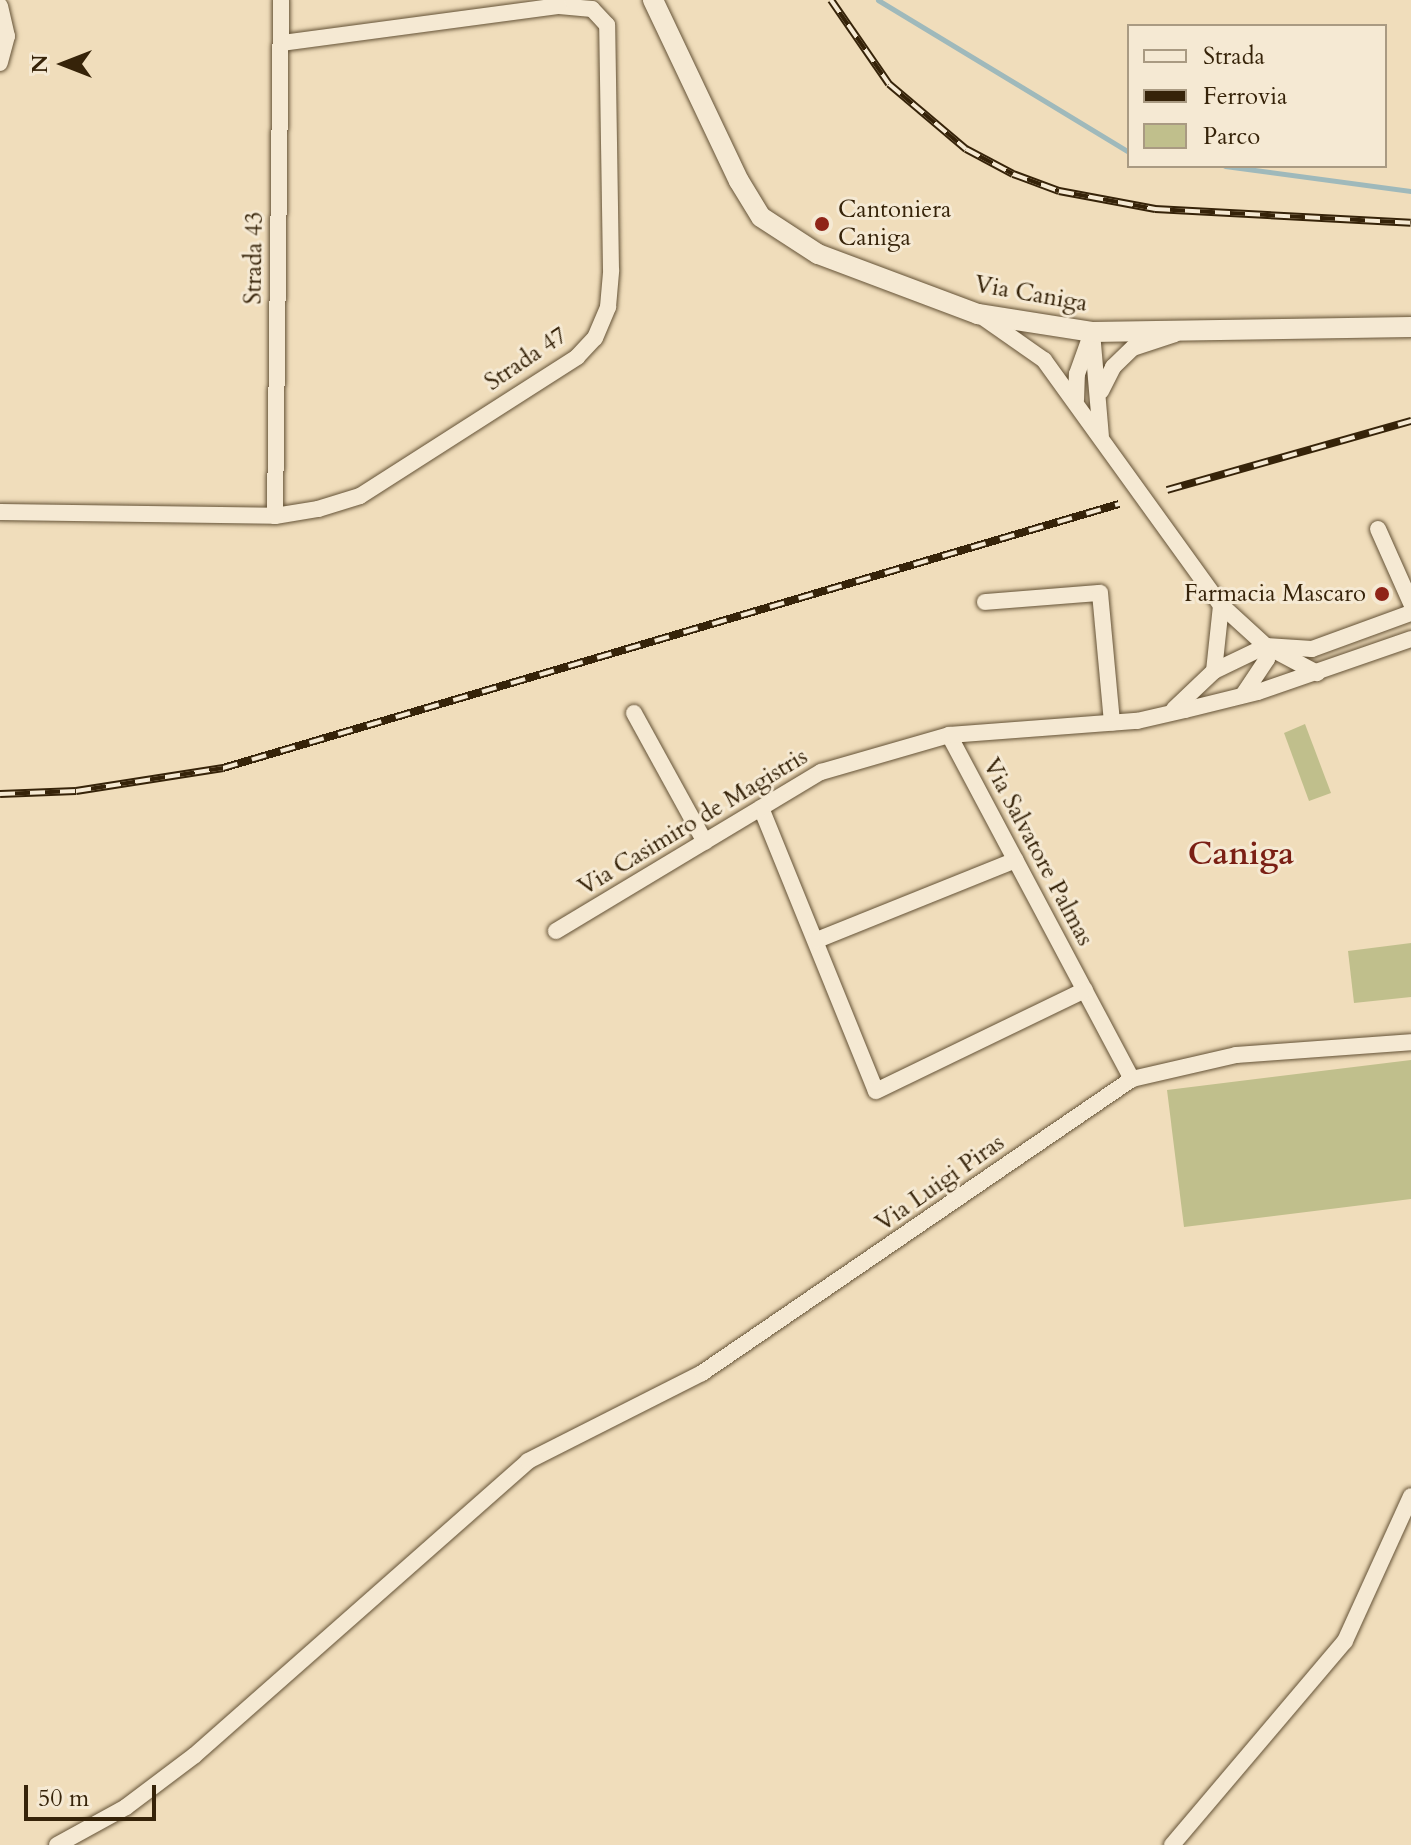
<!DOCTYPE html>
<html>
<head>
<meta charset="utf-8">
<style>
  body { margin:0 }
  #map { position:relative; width:1411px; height:1845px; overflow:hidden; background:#f0ddbb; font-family:Cardo,serif }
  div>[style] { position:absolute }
  .green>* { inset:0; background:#c0bf8c }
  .stream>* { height:5px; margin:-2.5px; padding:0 2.5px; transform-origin:2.5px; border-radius:2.5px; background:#9fb9bb }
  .roads { filter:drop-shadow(0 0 2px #645236) drop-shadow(0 0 2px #645236) }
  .minor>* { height:16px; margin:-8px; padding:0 8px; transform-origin:8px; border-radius:8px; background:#f5e9d3 }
  .tertiary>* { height:20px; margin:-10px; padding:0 10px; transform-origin:10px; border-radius:10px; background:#f5e9d3 }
  .rail>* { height:8px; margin-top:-4px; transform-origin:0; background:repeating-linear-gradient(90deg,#f5e9d3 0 15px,#362309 0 30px); box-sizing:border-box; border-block:2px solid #362309 }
  .dots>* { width:22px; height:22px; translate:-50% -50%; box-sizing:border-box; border:4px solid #f5e9d3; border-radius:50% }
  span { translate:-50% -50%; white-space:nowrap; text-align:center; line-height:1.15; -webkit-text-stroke:6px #f5e9d3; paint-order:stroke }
  .poi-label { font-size:24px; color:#362309 }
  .left { translate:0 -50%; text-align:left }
  .right { translate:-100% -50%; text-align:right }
  .street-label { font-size:24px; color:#362309 }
  .district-label { font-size:32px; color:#7a1f14; font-weight:700 }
  .legend { position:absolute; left:1127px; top:24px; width:260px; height:144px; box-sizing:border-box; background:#f5e9d3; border:2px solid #a99a82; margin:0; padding:10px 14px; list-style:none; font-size:24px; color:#362309 }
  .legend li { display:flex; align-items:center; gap:16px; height:40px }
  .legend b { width:40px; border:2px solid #a99a82 }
  .north { position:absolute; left:24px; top:24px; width:80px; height:80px; -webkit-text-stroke:6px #f5e9d3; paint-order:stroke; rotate:270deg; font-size:22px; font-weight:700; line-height:32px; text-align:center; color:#362309 }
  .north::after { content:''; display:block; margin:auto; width:28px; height:36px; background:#362309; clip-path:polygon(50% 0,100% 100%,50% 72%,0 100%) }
  .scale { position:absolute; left:24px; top:1785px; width:132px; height:36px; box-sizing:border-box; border:4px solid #362309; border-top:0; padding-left:10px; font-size:24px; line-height:28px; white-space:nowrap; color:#362309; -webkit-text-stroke:6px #f5e9d3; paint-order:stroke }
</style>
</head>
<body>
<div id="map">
  <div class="green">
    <div style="clip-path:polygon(1305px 724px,1331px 793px,1309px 801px,1284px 733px)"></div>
    <div style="clip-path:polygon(1411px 943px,1411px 997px,1354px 1003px,1348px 951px)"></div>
    <div style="clip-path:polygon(1411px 1060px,1411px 1199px,1184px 1227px,1167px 1090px)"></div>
  </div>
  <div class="stream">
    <div style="left:878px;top:0;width:293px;rotate:31.2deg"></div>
    <div style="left:1225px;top:166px;width:188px;rotate:7.7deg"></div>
  </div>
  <div class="roads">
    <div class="minor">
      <div style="left:0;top:6px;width:31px;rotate:77deg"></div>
      <div style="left:7px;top:36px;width:28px;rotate:105deg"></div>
      <div style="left:984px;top:318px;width:73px;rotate:35deg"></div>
      <div style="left:1044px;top:360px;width:302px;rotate:54.2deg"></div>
      <div style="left:1221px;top:605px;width:61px;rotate:42.3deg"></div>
      <div style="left:1266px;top:646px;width:58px;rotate:27.9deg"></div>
      <div style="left:1092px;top:332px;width:104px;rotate:85.1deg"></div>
      <div style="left:1101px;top:391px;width:27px;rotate:-63deg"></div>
      <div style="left:1113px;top:367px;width:28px;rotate:-44deg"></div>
      <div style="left:1133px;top:348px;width:44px;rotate:-18.4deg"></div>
      <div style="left:1076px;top:400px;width:26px;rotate:-88deg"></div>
      <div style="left:1077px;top:374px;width:45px;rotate:-70.3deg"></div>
      <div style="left:0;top:512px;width:275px;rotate:0.8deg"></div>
      <div style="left:275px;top:516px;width:44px;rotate:-9.2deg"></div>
      <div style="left:318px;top:509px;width:44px;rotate:-17.2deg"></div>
      <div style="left:360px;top:496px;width:258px;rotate:-32.6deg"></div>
      <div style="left:577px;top:357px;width:26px;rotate:-47deg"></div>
      <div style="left:595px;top:338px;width:34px;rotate:-67deg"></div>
      <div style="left:608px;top:307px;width:37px;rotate:-85deg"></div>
      <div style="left:611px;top:270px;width:245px;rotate:-90.9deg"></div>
      <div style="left:607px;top:25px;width:22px;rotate:-133deg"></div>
      <div style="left:592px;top:9px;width:33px;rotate:-175deg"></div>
      <div style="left:559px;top:6px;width:280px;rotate:172.4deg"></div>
      <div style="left:275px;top:516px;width:516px;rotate:-89.33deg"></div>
      <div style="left:1378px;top:529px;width:81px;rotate:66deg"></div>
      <div style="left:985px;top:602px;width:115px;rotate:-4.5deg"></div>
      <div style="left:1100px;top:593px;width:130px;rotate:84.7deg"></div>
      <div style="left:1214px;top:671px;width:58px;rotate:-25.7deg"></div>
      <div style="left:1266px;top:646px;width:46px;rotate:3.7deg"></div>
      <div style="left:1312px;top:649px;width:105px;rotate:-20deg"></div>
      <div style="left:1243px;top:695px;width:43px;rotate:-56.3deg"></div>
      <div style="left:1267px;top:659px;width:13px;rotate:-94deg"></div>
      <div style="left:1174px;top:709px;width:55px;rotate:-43.5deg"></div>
      <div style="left:1214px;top:671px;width:66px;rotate:-83.9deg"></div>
      <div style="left:634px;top:713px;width:147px;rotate:61.2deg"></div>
      <div style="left:949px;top:735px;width:390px;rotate:62deg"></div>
      <div style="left:761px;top:808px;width:305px;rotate:67.9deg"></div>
      <div style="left:876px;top:1091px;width:232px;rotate:-25.8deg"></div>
      <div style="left:556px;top:931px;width:309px;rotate:-31deg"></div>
      <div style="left:821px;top:772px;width:133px;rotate:-16.1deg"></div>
      <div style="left:949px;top:735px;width:189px;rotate:-4.3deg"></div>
      <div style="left:1137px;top:721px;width:49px;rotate:-12.9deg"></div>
      <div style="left:1185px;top:710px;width:75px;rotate:-13.9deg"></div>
      <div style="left:1258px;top:692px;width:162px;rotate:-19.1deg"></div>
      <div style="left:817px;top:940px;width:214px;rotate:-21.9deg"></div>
      <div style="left:57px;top:1845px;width:79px;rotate:-28.8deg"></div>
      <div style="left:126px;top:1807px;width:86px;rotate:-37deg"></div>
      <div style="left:195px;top:1755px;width:444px;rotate:-41.4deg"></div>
      <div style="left:528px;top:1461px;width:195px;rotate:-26.8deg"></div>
      <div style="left:702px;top:1373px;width:521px;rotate:-34.36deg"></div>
      <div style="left:1132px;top:1079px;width:107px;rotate:-13deg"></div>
      <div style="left:1236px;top:1055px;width:175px;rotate:-4.2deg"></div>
      <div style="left:1172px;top:1845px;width:267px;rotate:-49.7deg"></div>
      <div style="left:1345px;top:1641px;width:159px;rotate:-65.5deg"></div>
    </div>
    <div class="tertiary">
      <div style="left:653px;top:0;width:200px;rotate:64.6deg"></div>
      <div style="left:739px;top:181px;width:42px;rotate:58.6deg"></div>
      <div style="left:761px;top:217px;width:68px;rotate:33deg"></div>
      <div style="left:818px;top:254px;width:171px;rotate:20.6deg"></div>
      <div style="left:978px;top:314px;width:115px;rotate:9deg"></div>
      <div style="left:1092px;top:332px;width:319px;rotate:-0.9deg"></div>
    </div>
  </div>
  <div class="rail">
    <div style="left:831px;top:0;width:102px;rotate:55.4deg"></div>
    <div style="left:889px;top:84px;width:101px;rotate:40.2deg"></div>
    <div style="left:966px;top:149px;width:53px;rotate:28deg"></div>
    <div style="left:1013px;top:174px;width:49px;rotate:20.3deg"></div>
    <div style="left:1059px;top:191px;width:98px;rotate:10.6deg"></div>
    <div style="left:1155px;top:209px;width:256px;rotate:3.1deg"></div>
    <div style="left:1167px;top:490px;width:254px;rotate:-15.8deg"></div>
    <div style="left:0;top:794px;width:76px;rotate:-2.3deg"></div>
    <div style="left:76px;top:791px;width:149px;rotate:-8.9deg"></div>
    <div style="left:223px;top:768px;width:934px;rotate:-16.42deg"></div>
  </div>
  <div class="dots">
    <div style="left:822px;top:224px;background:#8f2418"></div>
    <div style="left:1382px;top:594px;background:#8f2418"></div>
  </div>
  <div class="poi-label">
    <span class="left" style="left:838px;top:224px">Cantoniera<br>Caniga</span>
    <span class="right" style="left:1366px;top:594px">Farmacia Mascaro</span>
  </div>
  <div class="street-label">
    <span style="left:254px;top:258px;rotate:-89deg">Strada 43</span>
    <span style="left:1031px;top:294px;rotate:10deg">Via Caniga</span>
    <span style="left:526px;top:359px;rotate:-34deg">Strada 47</span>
    <span style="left:693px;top:822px;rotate:-31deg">Via Casimiro de Magistris</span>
    <span style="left:1038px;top:852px;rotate:62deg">Via Salvatore Palmas</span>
    <span style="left:940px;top:1183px;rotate:-35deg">Via Luigi Piras</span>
  </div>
  <div class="district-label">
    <span style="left:1241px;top:854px">Caniga</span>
  </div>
  <ul class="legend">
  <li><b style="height:10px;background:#f5e9d3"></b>Strada</li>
  <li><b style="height:10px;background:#362309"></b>Ferrovia</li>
  <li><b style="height:22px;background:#c0bf8c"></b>Parco</li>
  </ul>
  <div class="north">N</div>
  <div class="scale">50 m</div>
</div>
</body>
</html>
